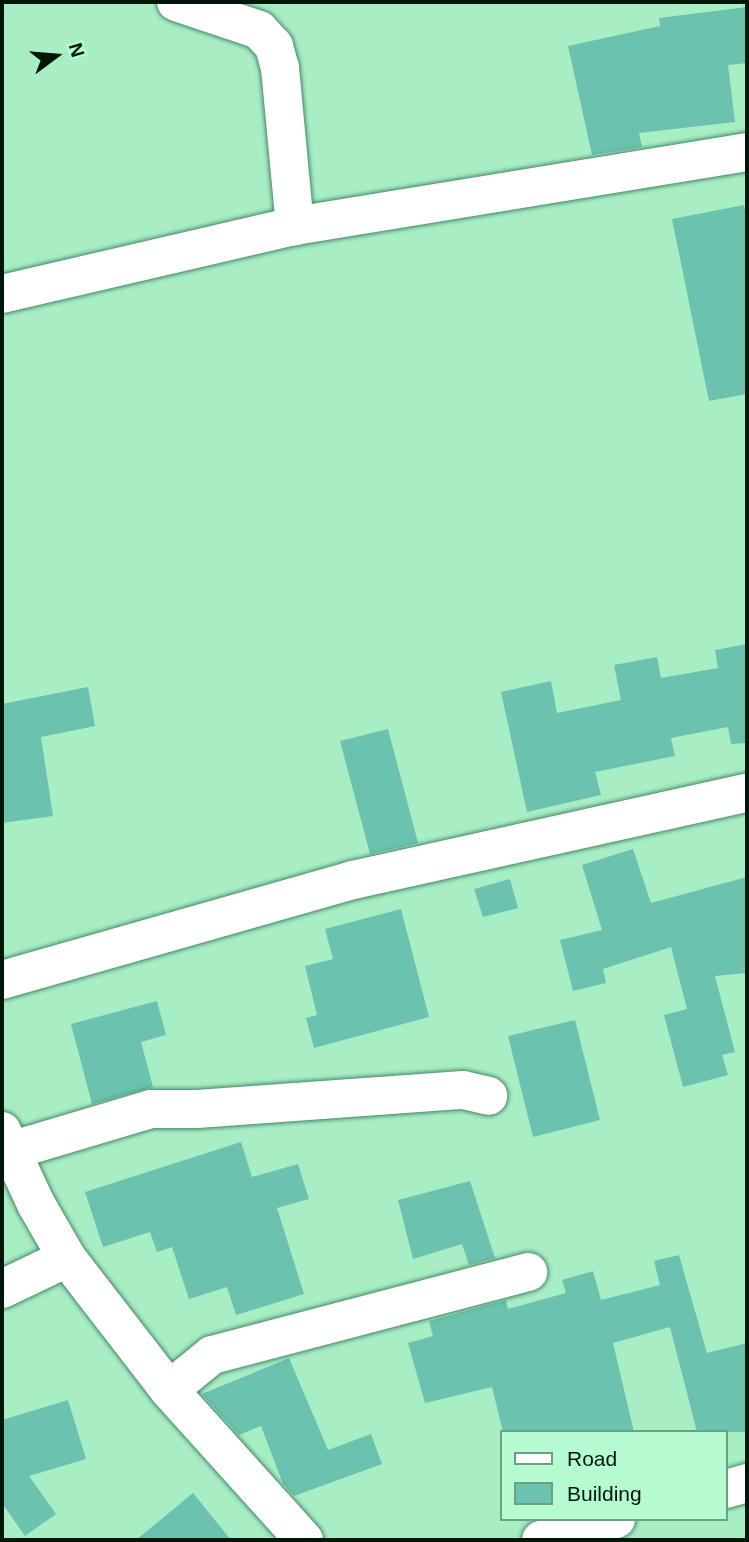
<!DOCTYPE html>
<html>
<head>
<meta charset="utf-8">
<style>
  body { margin:0 }
  #map { position:relative; width:749px; height:1542px; overflow:hidden; background:#a8eec5; font-family:Helvetica,sans-serif }
  div>[style] { position:absolute }
  .building>* { inset:0; background:#6ac2af }
  .roads { filter:drop-shadow(0 0 2px #458864) drop-shadow(0 0 2px #458864) }
  .minor>* { height:38px; margin:-19px; padding:0 19px; transform-origin:19px; border-radius:19px; background:#fff }
  span { translate:-50% -50%; white-space:nowrap; text-align:center; line-height:1.15; -webkit-text-stroke:5px #b5fbd2; paint-order:stroke }
  .frame { position:absolute; inset:0; border:4px solid #001609; pointer-events:none }
  .legend { position:absolute; left:500px; top:1430px; width:228px; height:91px; box-sizing:border-box; background:#b5fbd2; border:2px solid #6d9f82; margin:0; padding:9px 12px; list-style:none; font-size:21px; color:#001609 }
  .legend li { display:flex; align-items:center; gap:14px; height:35px }
  .legend b { width:35px; border:2px solid #6d9f82 }
  .north { position:absolute; left:21px; top:21px; width:70px; height:70px; -webkit-text-stroke:5px #b5fbd2; paint-order:stroke; rotate:74deg; font-size:19px; font-weight:700; line-height:28px; text-align:center; color:#001609 }
  .north::after { content:''; display:block; margin:auto; width:24px; height:32px; background:#001609; clip-path:polygon(50% 0,100% 100%,50% 72%,0 100%) }
</style>
</head>
<body>
<div id="map">
  <div class="building">
    <div style="clip-path:polygon(747px 7px,747px 63px,728px 65px,735px 122px,639px 133px,642px 147px,592px 155px,568px 46px,660px 26px,659px 18px)"></div>
    <div style="clip-path:polygon(744px 205px,747px 223px,747px 394px,709px 401px,672px 219px)"></div>
    <div style="clip-path:polygon(747px 644px,747px 743px,731px 744px,728px 727px,671px 738px,675px 756px,595px 772px,601px 795px,527px 812px,501px 692px,551px 681px,557px 713px,621px 700px,614px 665px,657px 657px,661px 678px,718px 668px,715px 650px)"></div>
    <div style="clip-path:polygon(88px 687px,95px 726px,41px 737px,53px 816px,2px 823px,2px 704px)"></div>
    <div style="clip-path:polygon(388px 729px,418px 843px,370px 854px,340px 741px)"></div>
    <div style="clip-path:polygon(633px 849px,651px 903px,747px 877px,747px 973px,715px 976px,735px 1052px,722px 1055px,728px 1075px,683px 1087px,664px 1015px,687px 1009px,671px 947px,603px 969px,606px 983px,573px 991px,560px 940px,602px 930px,582px 865px)"></div>
    <div style="clip-path:polygon(510px 879px,518px 908px,483px 917px,474px 889px)"></div>
    <div style="clip-path:polygon(401px 909px,429px 1017px,314px 1048px,306px 1018px,317px 1015px,305px 966px,333px 959px,325px 929px)"></div>
    <div style="clip-path:polygon(157px 1001px,166px 1035px,141px 1042px,153px 1087px,92px 1104px,71px 1024px)"></div>
    <div style="clip-path:polygon(575px 1020px,600px 1120px,533px 1137px,508px 1036px)"></div>
    <div style="clip-path:polygon(241px 1142px,252px 1177px,298px 1164px,309px 1199px,277px 1208px,304px 1294px,236px 1315px,227px 1287px,189px 1299px,172px 1247px,157px 1252px,150px 1232px,103px 1247px,85px 1192px)"></div>
    <div style="clip-path:polygon(470px 1181px,495px 1258px,469px 1265px,462px 1244px,413px 1259px,398px 1200px)"></div>
    <div style="clip-path:polygon(679px 1255px,707px 1353px,747px 1343px,747px 1432px,697px 1432px,670px 1327px,613px 1343px,634px 1432px,503px 1432px,492px 1387px,425px 1403px,408px 1343px,433px 1336px,429px 1321px,506px 1300px,508px 1309px,566px 1293px,562px 1280px,593px 1271px,601px 1300px,660px 1285px,654px 1261px)"></div>
    <div style="clip-path:polygon(289px 1358px,328px 1450px,371px 1434px,382px 1464px,294px 1496px,283px 1484px,261px 1426px,239px 1435px,202px 1394px)"></div>
    <div style="clip-path:polygon(68px 1400px,86px 1459px,29px 1476px,56px 1514px,25px 1536px,2px 1503px,2px 1420px)"></div>
    <div style="clip-path:polygon(193px 1493px,231px 1540px,136px 1540px)"></div>
  </div>
  <div class="roads">
    <div class="minor">
      <div style="left:176px;top:2px;width:88px;rotate:18.6deg"></div>
      <div style="left:259px;top:30px;width:22px;rotate:47deg"></div>
      <div style="left:274px;top:46px;width:23px;rotate:75deg"></div>
      <div style="left:280px;top:68px;width:159px;rotate:84.6deg"></div>
      <div style="left:2px;top:294px;width:301px;rotate:-13.1deg"></div>
      <div style="left:295px;top:226px;width:458px;rotate:-9.3deg"></div>
      <div style="left:2px;top:980px;width:365px;rotate:-15.9deg"></div>
      <div style="left:353px;top:880px;width:403px;rotate:-12.5deg"></div>
      <div style="left:2px;top:1131px;width:81px;rotate:65deg"></div>
      <div style="left:36px;top:1204px;width:62px;rotate:60.1deg"></div>
      <div style="left:67px;top:1258px;width:167px;rotate:52.3deg"></div>
      <div style="left:169px;top:1390px;width:202px;rotate:48deg"></div>
      <div style="left:10px;top:1151px;width:147px;rotate:-16.6deg"></div>
      <div style="left:151px;top:1109px;width:46px"></div>
      <div style="left:197px;top:1109px;width:267px;rotate:-4.1deg"></div>
      <div style="left:463px;top:1090px;width:26px;rotate:13deg"></div>
      <div style="left:2px;top:1289px;width:72px;rotate:-25.5deg"></div>
      <div style="left:169px;top:1390px;width:55px;rotate:-39.1deg"></div>
      <div style="left:212px;top:1355px;width:327px;rotate:-14.7deg"></div>
      <div style="left:726px;top:1489px;width:22px;rotate:-16deg"></div>
      <div style="left:541px;top:1540px;width:78px;rotate:-15.6deg"></div>
    </div>
  </div>
  <div class="frame"></div>
  <ul class="legend">
  <li><b style="height:9px;background:#fff"></b>Road</li>
  <li><b style="height:19px;background:#6ac2af"></b>Building</li>
  </ul>
  <div class="north">N</div>
</div>
</body>
</html>
